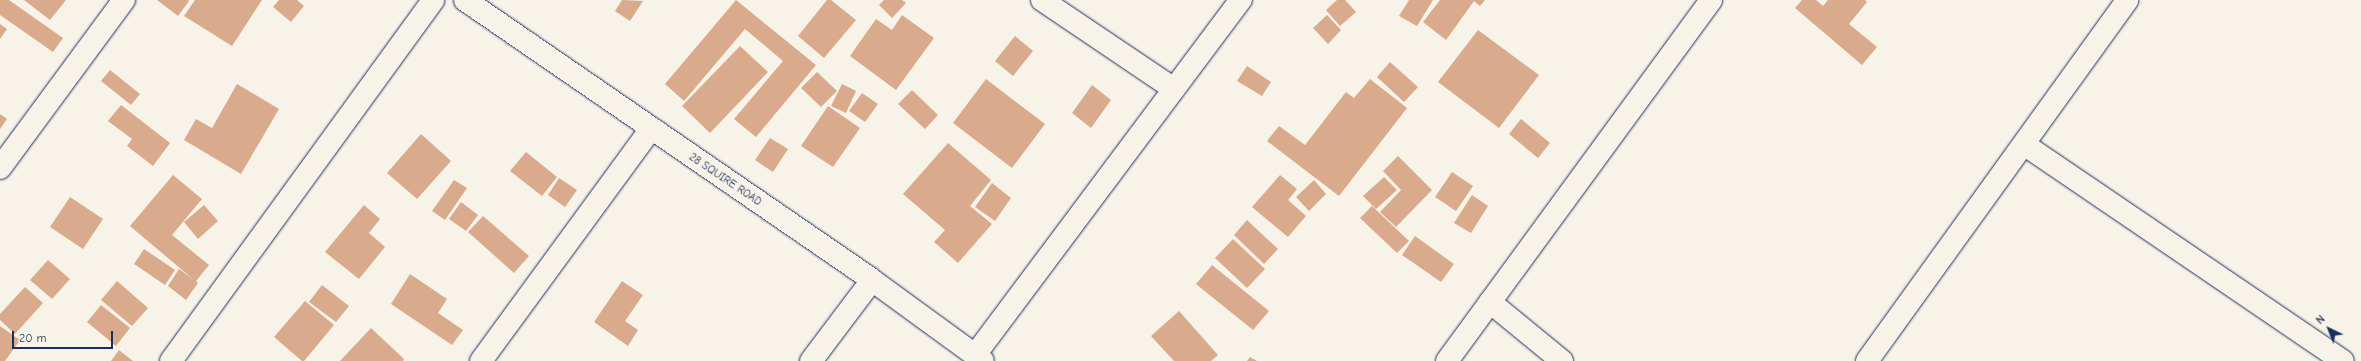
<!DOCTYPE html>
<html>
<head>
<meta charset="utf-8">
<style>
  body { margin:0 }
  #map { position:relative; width:2361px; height:361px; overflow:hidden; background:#f7f3e8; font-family:"Comic Neue",sans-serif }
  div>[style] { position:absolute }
  .building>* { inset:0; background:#daaa8c }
  .roads { filter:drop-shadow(0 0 1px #1b2f5e) drop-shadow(0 0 1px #1b2f5e) }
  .minor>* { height:22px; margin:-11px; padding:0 11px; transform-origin:11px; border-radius:11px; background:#f7f3e8 }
  .tertiary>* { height:22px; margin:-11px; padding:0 11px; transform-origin:11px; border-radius:11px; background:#f7f3e8 }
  span { translate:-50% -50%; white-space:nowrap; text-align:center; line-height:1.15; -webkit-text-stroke:3px #f7f3e8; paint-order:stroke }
  .street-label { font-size:11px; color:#1b2f5e }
  .north { position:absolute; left:2309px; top:309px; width:40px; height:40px; -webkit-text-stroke:3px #f7f3e8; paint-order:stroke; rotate:317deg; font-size:11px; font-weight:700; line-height:16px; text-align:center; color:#1b2f5e }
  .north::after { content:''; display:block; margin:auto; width:14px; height:18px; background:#1b2f5e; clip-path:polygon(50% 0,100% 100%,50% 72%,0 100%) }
  .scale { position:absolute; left:12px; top:331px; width:101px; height:18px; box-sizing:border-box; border:2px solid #1b2f5e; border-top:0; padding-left:5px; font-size:12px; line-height:14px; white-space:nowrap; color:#1b2f5e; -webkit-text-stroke:3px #f7f3e8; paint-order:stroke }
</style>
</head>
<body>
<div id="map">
  <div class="building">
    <div style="clip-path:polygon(0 0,9px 0,63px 38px,53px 52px,0 15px)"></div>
    <div style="clip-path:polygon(24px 0,66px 0,50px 20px)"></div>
    <div style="clip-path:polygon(157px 0,188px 0,189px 1px,178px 16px)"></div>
    <div style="clip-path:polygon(195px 0,262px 0,232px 46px,184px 16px)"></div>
    <div style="clip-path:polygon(279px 0,297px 0,304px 6px,291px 22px,273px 7px)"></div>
    <div style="clip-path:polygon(622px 0,643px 1px,630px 21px,615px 11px)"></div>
    <div style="clip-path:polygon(736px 0,816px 65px,756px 137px,734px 119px,783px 61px,745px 29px,684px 101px,665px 84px)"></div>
    <div style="clip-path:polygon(827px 0,831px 0,856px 20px,824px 58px,798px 36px)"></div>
    <div style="clip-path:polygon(884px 0,902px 0,906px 3px,892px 18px,879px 5px)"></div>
    <div style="clip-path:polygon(1337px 0,1345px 0,1356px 12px,1340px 26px,1326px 10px)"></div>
    <div style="clip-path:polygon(1409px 0,1433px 0,1417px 26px,1399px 16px)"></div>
    <div style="clip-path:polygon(1440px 0,1485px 0,1480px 6px,1474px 1px,1446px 40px,1423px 22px)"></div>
    <div style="clip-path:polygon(1802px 0,1816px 0,1823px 6px,1828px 0,1865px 0,1867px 2px,1849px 24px,1877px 47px,1862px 65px,1795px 8px)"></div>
    <div style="clip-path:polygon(902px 15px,934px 38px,896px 90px,850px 56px,876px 19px,892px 30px)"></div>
    <div style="clip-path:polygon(1327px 15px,1341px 30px,1328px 44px,1313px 28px)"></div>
    <div style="clip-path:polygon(0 24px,7px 29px,0 39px)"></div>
    <div style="clip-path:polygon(1478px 30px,1539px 75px,1499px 128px,1438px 82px)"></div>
    <div style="clip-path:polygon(1015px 36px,1033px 51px,1013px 76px,995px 61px)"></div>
    <div style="clip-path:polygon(740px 46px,768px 72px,710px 133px,682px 106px)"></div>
    <div style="clip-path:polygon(1390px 62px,1418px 87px,1404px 102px,1377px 77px)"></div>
    <div style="clip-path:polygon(1247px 66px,1271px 82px,1262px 96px,1237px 81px)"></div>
    <div style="clip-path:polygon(110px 70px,140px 94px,131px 105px,101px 81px)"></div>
    <div style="clip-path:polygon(817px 72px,837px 91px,821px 107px,801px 88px)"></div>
    <div style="clip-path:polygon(986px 79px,1045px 124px,1012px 168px,953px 123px)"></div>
    <div style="clip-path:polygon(1370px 79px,1407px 108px,1339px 196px,1267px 141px,1279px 126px,1305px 145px,1346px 92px,1354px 98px)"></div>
    <div style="clip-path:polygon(237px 84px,279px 109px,241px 174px,184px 140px,196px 119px,212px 128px)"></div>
    <div style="clip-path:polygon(842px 84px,856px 91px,846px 113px,831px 106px)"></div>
    <div style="clip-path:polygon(1092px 85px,1111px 100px,1091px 128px,1072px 113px)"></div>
    <div style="clip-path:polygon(912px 90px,938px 115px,925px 129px,898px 104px)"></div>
    <div style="clip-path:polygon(862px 93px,878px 104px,865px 122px,849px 111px)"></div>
    <div style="clip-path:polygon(121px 105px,170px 143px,153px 166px,127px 146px,132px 139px,108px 121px)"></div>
    <div style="clip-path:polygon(828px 106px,860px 128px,833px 167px,801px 146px)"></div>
    <div style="clip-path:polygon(0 114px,7px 119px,0 129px)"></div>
    <div style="clip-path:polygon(1521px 119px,1550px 143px,1538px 158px,1509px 134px)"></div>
    <div style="clip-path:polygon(421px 134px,451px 161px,417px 199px,387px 173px)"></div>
    <div style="clip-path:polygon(770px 138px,788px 149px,773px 172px,755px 160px)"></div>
    <div style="clip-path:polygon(948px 143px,991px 180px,970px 206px,992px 224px,958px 263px,934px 242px,945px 230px,903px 194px)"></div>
    <div style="clip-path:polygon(526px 152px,557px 177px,542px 196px,510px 171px)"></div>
    <div style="clip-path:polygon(1398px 156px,1432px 190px,1396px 227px,1380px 212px,1401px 190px,1383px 171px)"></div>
    <div style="clip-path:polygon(1452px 172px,1473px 186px,1456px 211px,1435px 197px)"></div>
    <div style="clip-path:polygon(173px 175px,202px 199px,172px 235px,209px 265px,196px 281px,198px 283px,186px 300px,168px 286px,179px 269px,194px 280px,130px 226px)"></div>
    <div style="clip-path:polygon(1280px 175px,1297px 189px,1288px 200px,1306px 216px,1288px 237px,1252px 207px)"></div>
    <div style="clip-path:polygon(1384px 177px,1397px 190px,1376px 209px,1363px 196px)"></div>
    <div style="clip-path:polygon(559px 178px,577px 190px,565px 207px,548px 195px)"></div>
    <div style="clip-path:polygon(454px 180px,467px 188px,445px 220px,432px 211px)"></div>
    <div style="clip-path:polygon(1314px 180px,1326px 194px,1309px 211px,1296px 197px)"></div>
    <div style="clip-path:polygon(992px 183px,1011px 198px,995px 221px,975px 207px)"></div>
    <div style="clip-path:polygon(1472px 195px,1488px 206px,1471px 233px,1454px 223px)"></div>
    <div style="clip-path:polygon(70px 197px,103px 219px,83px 249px,50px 227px)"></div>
    <div style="clip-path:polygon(461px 202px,478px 215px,466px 231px,449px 219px)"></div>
    <div style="clip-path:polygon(204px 205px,218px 221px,198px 239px,184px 222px)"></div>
    <div style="clip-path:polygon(364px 205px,380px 219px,369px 233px,385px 247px,359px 279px,325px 252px)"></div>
    <div style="clip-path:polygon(1372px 206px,1409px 241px,1397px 253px,1360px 218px)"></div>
    <div style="clip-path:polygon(483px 216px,529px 256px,514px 273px,468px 232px)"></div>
    <div style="clip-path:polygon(1247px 220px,1278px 249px,1264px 264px,1234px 235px)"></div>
    <div style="clip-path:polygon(1415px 236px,1454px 264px,1441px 282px,1402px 255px)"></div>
    <div style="clip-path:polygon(1233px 239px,1265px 269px,1247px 288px,1215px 258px)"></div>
    <div style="clip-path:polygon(144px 249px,175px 270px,165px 285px,134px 264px)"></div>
    <div style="clip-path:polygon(48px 260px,70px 279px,52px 299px,30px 280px)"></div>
    <div style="clip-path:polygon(1212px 265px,1269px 311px,1253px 330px,1196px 284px)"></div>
    <div style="clip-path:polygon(410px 274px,447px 299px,438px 313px,463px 330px,452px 345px,391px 304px)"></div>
    <div style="clip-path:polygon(117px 281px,148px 308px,132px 326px,101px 300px)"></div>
    <div style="clip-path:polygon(622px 281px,643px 295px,625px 321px,638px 330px,628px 346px,594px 322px)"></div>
    <div style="clip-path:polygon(322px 285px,349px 306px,336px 322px,309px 302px)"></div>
    <div style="clip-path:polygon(25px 287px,43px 303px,15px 334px,0 320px,0 314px)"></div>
    <div style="clip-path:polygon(305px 301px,334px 325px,304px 361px,302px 361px,274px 337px)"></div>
    <div style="clip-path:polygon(101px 305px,130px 328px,116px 346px,87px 322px)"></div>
    <div style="clip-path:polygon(1179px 311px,1218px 355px,1211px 361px,1174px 361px,1151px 336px)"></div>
    <div style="clip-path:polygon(0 326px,20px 340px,5px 361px,0 361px)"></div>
    <div style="clip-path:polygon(371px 328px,404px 359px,403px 361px,340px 361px)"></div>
    <div style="clip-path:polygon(119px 350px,133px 361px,111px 361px)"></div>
    <div style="clip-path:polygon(1250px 357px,1257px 361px,1247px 361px)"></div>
  </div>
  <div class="roads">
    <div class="minor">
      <div style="left:1042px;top:0;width:159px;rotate:34deg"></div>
      <div style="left:2025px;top:145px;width:384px;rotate:34.2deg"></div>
      <div style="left:0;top:168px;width:209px;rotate:-53.6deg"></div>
      <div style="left:1490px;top:302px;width:93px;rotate:39.3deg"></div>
      <div style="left:975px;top:355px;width:444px;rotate:-53.2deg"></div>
      <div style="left:171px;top:361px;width:446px;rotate:-54deg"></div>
      <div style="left:481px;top:361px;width:288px;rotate:-53.8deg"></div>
      <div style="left:811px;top:361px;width:101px;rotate:-53deg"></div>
      <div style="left:1447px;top:361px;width:447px;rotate:-53.8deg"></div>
      <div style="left:1867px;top:361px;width:445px;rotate:-54.2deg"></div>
    </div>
    <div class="tertiary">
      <div style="left:465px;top:0;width:494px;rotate:34.5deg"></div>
      <div style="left:872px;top:280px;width:137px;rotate:36.1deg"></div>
    </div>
  </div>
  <div class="street-label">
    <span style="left:725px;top:180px;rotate:34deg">28 SQUIRE ROAD</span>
  </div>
  <div class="north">N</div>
  <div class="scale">20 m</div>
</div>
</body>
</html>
